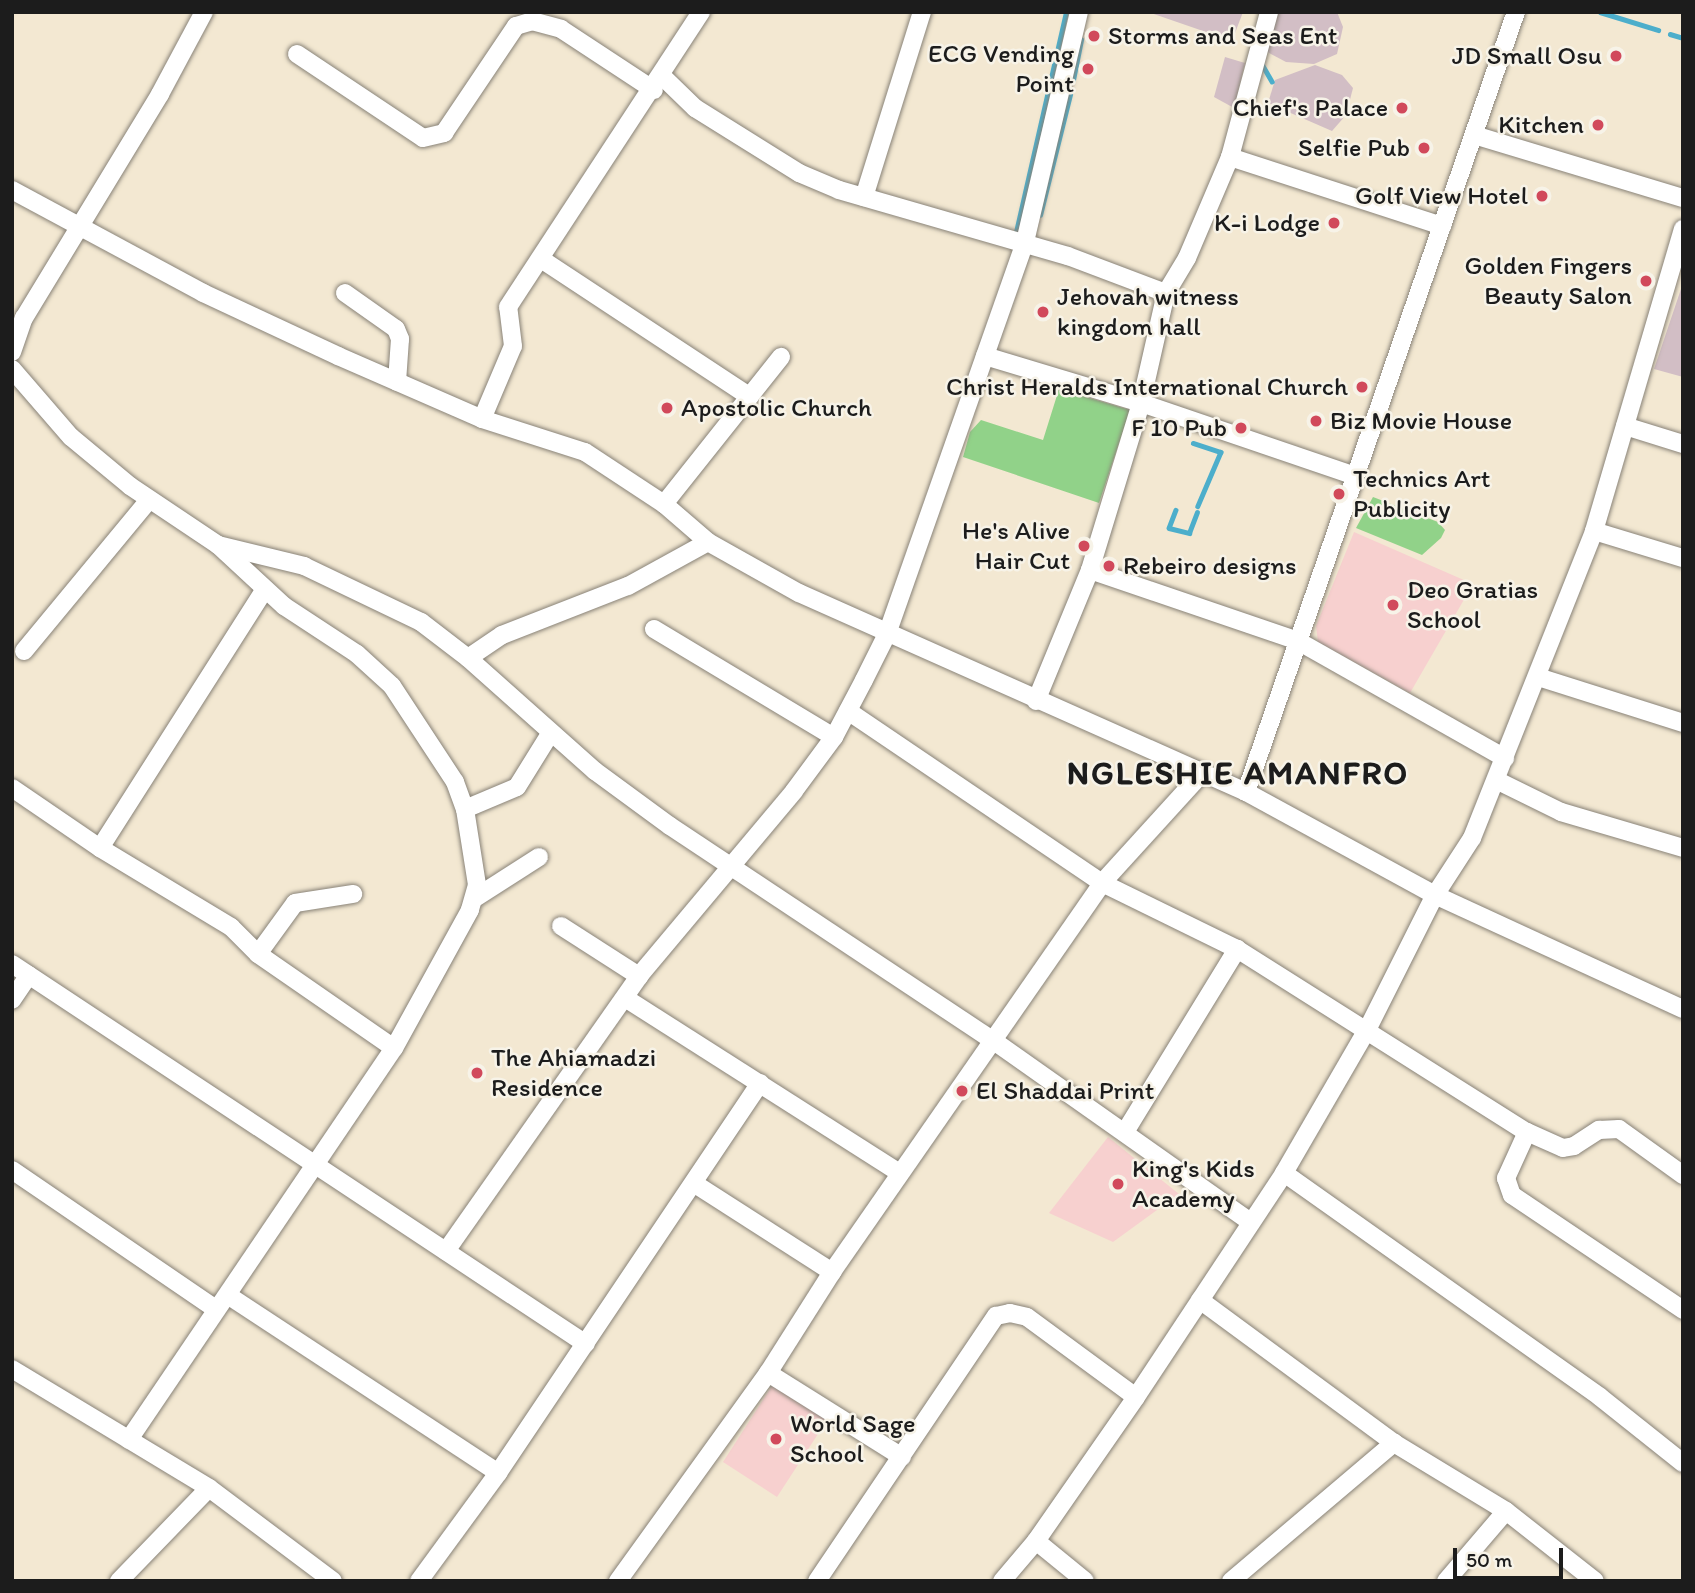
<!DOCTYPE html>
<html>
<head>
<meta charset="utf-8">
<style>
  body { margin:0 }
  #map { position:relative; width:1695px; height:1593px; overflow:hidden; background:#f3e8d2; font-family:Itim,sans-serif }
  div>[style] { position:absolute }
  .built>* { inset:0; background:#f7d0cf }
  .industrial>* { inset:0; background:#d2bec5 }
  .green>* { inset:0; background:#91d289 }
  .stream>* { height:4.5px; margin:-2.25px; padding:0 2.25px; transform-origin:2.25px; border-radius:2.25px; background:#4caecb }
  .roads { filter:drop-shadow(0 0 2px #888277) drop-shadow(0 0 2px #888277) }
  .minor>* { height:18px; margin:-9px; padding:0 9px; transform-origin:9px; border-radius:9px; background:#fff }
  .dots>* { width:19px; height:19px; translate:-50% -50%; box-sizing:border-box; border:4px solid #f7f3e8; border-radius:50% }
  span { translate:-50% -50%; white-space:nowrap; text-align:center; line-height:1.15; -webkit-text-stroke:5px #f7f3e8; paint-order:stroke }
  .poi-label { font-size:26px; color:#1c1c1c }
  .left { translate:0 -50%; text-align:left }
  .right { translate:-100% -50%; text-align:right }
  .district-label { font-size:33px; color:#1c1c1c; font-weight:700; letter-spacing:2px }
  .frame { position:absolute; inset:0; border:14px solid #1c1c1c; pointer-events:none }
  .scale { position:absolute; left:1453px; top:1548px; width:110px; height:32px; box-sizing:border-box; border:4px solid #1c1c1c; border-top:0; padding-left:9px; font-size:21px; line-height:24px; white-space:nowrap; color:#1c1c1c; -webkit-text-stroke:5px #f7f3e8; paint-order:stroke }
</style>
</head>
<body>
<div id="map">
  <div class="built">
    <div style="clip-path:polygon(1354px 532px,1473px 584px,1410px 693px,1318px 642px,1316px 626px)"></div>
    <div style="clip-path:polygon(1108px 1137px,1179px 1194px,1113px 1242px,1049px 1213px)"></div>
    <div style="clip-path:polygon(775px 1381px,829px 1417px,777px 1497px,723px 1462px)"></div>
  </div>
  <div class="industrial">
    <div style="clip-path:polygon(1148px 12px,1243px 12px,1232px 41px)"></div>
    <div style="clip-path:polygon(1270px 12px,1337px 12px,1343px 27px,1337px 54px,1314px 64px,1286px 62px,1269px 53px,1261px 43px)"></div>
    <div style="clip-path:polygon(1225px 57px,1245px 63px,1234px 108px,1214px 97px)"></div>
    <div style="clip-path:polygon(1315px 65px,1342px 75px,1353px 88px,1346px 115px,1332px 131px,1268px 103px,1275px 80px)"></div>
    <div style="clip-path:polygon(1683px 283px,1683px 377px,1654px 369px)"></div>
  </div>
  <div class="green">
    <div style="clip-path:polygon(1059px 389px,1130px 410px,1099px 503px,963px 457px,970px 432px,981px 420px,1043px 440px)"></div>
    <div style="clip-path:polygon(1373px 497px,1438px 522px,1445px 530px,1441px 538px,1422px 555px,1356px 528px)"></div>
  </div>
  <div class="stream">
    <div style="left:1600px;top:12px;width:61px;rotate:17.2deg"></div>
    <div style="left:1670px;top:34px;width:14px;rotate:17deg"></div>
    <div style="left:1262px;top:64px;width:20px;rotate:60deg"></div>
    <div style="left:1073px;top:80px;width:41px;rotate:-78.7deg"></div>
    <div style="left:1040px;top:215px;width:124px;rotate:-76deg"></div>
    <div style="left:1016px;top:232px;width:226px;rotate:-77.2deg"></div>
    <div style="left:1193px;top:443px;width:29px;rotate:18deg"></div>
    <div style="left:1221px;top:452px;width:59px;rotate:113.1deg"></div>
    <div style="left:1176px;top:510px;width:19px;rotate:111deg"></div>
    <div style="left:1169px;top:528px;width:21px;rotate:14deg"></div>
    <div style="left:1189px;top:533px;width:22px;rotate:-69deg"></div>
  </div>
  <div class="roads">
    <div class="minor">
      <div style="left:297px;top:54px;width:151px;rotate:33.7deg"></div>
      <div style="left:423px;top:138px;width:22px;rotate:-13deg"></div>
      <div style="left:444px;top:133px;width:129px;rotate:-56.1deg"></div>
      <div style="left:516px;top:26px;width:17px;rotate:-17deg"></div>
      <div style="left:532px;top:21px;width:30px;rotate:15deg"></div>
      <div style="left:561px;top:29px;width:111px;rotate:33.3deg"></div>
      <div style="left:662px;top:76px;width:46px;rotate:44.1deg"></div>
      <div style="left:695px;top:108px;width:123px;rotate:32deg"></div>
      <div style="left:799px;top:173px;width:43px;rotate:23deg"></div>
      <div style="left:839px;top:190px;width:238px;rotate:16.1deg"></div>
      <div style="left:1068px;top:256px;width:105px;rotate:20.7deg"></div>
      <div style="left:1474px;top:135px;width:218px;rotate:16.8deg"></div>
      <div style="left:1230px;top:157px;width:223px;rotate:18deg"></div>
      <div style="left:12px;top:190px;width:217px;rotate:28.3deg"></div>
      <div style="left:203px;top:293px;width:149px;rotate:25deg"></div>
      <div style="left:338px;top:356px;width:157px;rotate:23.6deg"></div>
      <div style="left:482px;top:419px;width:108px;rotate:17.8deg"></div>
      <div style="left:585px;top:452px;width:95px;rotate:33.4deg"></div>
      <div style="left:664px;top:504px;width:58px;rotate:40.8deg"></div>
      <div style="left:708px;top:542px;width:104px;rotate:29.3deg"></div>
      <div style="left:799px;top:593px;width:489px;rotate:24deg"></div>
      <div style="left:1246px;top:792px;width:215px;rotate:28.6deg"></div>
      <div style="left:1435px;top:895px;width:273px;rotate:24.7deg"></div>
      <div style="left:864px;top:197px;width:194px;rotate:-72.6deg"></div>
      <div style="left:541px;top:259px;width:250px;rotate:33.4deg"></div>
      <div style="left:345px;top:293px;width:62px;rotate:35.2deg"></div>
      <div style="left:396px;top:329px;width:11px;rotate:68deg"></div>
      <div style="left:400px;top:339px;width:43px;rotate:94deg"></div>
      <div style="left:12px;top:352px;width:36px;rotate:-71deg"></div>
      <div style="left:24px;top:318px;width:262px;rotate:-58.7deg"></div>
      <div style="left:160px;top:94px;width:93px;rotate:-61.8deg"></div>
      <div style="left:985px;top:356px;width:163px;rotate:16.8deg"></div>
      <div style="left:1141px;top:403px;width:226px;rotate:18.8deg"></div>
      <div style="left:12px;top:369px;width:90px;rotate:49.1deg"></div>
      <div style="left:71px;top:437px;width:77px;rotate:39.7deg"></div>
      <div style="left:130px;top:486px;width:106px;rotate:33.8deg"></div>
      <div style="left:218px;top:545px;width:90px;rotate:42.7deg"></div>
      <div style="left:284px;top:606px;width:87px;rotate:33.3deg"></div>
      <div style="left:357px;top:654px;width:47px;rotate:42.4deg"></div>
      <div style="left:392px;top:686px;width:115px;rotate:56.7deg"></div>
      <div style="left:455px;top:782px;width:29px;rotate:70deg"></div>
      <div style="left:465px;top:809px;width:77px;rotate:81deg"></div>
      <div style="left:477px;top:885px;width:26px;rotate:106deg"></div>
      <div style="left:470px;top:910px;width:158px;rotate:118.8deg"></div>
      <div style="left:394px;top:1048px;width:473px;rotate:124.1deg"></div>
      <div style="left:482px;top:419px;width:79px;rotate:-67deg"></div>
      <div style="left:513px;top:346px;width:39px;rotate:-97deg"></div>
      <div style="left:508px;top:307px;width:353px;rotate:-56.8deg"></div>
      <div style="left:1625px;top:426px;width:61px;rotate:17.2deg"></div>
      <div style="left:664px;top:504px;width:188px;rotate:-51.5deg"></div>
      <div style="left:1594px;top:531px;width:93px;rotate:16.9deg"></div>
      <div style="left:218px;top:545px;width:89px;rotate:13.7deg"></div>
      <div style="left:304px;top:566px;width:130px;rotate:25.6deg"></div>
      <div style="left:421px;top:622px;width:59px;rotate:37.5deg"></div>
      <div style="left:468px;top:658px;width:170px;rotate:41.7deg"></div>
      <div style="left:595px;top:771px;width:93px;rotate:36.3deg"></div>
      <div style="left:670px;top:826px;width:389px;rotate:33.6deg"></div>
      <div style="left:994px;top:1041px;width:312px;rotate:35.2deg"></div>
      <div style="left:1090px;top:570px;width:220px;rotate:18.8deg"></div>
      <div style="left:1298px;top:641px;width:238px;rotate:29.5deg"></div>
      <div style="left:654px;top:629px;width:210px;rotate:31deg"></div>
      <div style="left:24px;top:651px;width:196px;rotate:-50.4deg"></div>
      <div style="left:468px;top:658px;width:41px;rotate:-34.1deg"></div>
      <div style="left:502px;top:635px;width:135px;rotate:-21.3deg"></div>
      <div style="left:628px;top:586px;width:91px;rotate:-28.8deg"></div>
      <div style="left:1538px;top:677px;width:152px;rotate:17.6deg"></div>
      <div style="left:1036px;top:701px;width:142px;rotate:-67.6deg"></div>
      <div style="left:1090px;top:570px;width:175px;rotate:-73deg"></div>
      <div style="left:1141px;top:403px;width:113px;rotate:-77.2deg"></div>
      <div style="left:1166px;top:293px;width:41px;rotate:-59deg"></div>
      <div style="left:1187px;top:258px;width:110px;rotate:-66.9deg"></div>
      <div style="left:1230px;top:157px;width:150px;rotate:-74.9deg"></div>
      <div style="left:848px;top:711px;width:307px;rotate:34.1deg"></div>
      <div style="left:1102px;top:883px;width:150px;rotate:26.1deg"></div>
      <div style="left:1237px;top:949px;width:343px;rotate:32.3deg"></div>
      <div style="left:1527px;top:1132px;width:39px;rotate:24deg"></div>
      <div style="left:1563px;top:1148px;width:11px;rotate:-10deg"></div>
      <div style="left:1574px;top:1146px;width:30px;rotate:-33deg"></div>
      <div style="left:1599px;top:1130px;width:20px;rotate:-3deg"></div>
      <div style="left:1619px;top:1129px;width:79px;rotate:35.7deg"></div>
      <div style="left:1496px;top:780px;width:72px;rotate:26.2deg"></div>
      <div style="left:1561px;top:812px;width:127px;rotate:16.4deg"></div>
      <div style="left:12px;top:788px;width:107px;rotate:34.3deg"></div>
      <div style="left:100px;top:848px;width:153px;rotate:31.1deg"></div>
      <div style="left:231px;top:927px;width:38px;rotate:45deg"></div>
      <div style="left:258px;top:954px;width:165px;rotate:34.7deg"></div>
      <div style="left:1246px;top:792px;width:825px;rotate:-70.91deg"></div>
      <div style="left:465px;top:809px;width:56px;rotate:-22.9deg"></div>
      <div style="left:517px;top:787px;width:62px;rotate:-58.1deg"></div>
      <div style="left:100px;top:848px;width:307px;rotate:-57.5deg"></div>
      <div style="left:475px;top:898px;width:76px;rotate:-32.6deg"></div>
      <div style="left:561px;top:926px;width:93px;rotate:32.7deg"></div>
      <div style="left:258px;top:954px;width:63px;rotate:-54deg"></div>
      <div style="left:295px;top:903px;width:59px;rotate:-8.8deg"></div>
      <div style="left:12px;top:964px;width:688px;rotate:33.51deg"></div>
      <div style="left:625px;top:998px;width:326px;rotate:32.5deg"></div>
      <div style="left:12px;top:1000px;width:30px;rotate:-56deg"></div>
      <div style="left:1125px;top:1132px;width:215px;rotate:-58.5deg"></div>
      <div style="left:1527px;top:1132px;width:51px;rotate:114.5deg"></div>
      <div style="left:1506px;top:1178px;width:18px;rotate:71deg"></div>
      <div style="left:1512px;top:1195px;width:206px;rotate:33.9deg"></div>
      <div style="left:12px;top:1170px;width:247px;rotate:34.3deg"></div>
      <div style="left:1284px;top:1173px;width:387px;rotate:35.3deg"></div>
      <div style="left:1600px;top:1397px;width:106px;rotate:38.5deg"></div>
      <div style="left:695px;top:1184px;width:163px;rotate:32.7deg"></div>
      <div style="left:446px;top:1251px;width:336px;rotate:-54.9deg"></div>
      <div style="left:639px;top:976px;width:241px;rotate:-50deg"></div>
      <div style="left:794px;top:791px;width:67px;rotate:-53.5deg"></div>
      <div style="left:834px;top:737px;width:64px;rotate:-62.2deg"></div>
      <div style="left:864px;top:680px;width:51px;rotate:-63.4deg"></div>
      <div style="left:887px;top:634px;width:416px;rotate:-70.6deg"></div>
      <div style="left:1025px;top:242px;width:236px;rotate:-76.8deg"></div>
      <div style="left:229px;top:1296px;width:322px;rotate:33.3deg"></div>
      <div style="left:1200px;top:1300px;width:241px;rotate:36.4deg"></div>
      <div style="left:1394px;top:1443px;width:131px;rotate:31.3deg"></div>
      <div style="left:1506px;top:1511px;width:113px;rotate:38.2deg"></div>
      <div style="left:12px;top:1369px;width:230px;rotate:31.1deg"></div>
      <div style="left:209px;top:1488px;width:155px;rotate:36.9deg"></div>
      <div style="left:768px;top:1373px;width:158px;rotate:32.1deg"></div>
      <div style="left:1036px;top:1541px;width:63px;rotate:39.2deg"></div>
      <div style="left:119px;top:1581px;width:129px;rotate:-45.9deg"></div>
      <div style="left:419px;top:1581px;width:134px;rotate:-53.8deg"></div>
      <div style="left:498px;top:1473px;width:470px;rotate:-56.1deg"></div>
      <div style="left:618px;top:1581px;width:256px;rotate:-54.2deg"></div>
      <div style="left:768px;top:1373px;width:120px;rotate:-57.6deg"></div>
      <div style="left:832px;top:1272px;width:474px;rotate:-55.2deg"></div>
      <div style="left:1102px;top:883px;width:149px;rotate:-47.7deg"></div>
      <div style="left:817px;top:1581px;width:320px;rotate:-56deg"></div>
      <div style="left:996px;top:1316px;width:14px;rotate:-12deg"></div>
      <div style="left:1010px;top:1313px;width:17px;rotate:13deg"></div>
      <div style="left:1027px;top:1317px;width:135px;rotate:36.3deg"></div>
      <div style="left:1002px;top:1581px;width:52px;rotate:-49.6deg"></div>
      <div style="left:1036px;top:1541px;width:175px;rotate:-55.2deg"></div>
      <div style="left:1136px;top:1397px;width:268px;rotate:-56.5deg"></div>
      <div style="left:1284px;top:1173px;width:168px;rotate:-59.9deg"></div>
      <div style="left:1368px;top:1028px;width:149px;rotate:-63.3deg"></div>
      <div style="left:1435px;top:895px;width:68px;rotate:-57deg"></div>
      <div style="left:1472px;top:838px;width:330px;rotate:-68.3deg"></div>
      <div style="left:1594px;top:531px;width:315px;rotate:-73.6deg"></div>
      <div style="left:1231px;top:1581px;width:214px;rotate:-40.3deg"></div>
      <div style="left:1446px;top:1581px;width:92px;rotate:-49.4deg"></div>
    </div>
  </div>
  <div class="dots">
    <div style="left:1094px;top:36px;background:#d1495b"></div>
    <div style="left:1616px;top:56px;background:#d1495b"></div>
    <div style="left:1088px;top:69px;background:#d1495b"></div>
    <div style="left:1402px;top:108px;background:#d1495b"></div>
    <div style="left:1598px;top:125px;background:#d1495b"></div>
    <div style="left:1424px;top:148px;background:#d1495b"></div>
    <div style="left:1542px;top:196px;background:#d1495b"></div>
    <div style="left:1334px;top:223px;background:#d1495b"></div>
    <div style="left:1646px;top:281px;background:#d1495b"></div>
    <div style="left:1043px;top:312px;background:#d1495b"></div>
    <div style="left:1362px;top:387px;background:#d1495b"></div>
    <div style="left:667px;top:408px;background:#d1495b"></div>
    <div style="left:1316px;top:421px;background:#d1495b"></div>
    <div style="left:1241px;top:428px;background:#d1495b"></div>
    <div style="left:1339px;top:494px;background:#d1495b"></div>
    <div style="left:1084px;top:546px;background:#d1495b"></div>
    <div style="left:1109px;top:566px;background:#d1495b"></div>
    <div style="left:1393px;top:605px;background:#d1495b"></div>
    <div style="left:477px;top:1073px;background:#d1495b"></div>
    <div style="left:962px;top:1091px;background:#d1495b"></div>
    <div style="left:1118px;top:1184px;background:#d1495b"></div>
    <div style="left:776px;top:1439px;background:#d1495b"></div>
  </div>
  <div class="poi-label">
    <span class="left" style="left:1108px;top:36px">Storms and Seas Ent</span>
    <span class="right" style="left:1074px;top:69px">ECG Vending<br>Point</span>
    <span class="right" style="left:1602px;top:56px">JD Small Osu</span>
    <span class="right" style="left:1388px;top:108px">Chief's Palace</span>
    <span class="right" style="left:1584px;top:125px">Kitchen</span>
    <span class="right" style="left:1410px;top:148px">Selfie Pub</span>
    <span class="right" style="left:1528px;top:196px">Golf View Hotel</span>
    <span class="right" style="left:1320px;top:223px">K-i Lodge</span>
    <span class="right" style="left:1632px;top:281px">Golden Fingers<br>Beauty Salon</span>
    <span class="left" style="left:1057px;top:312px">Jehovah witness<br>kingdom hall</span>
    <span class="right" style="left:1348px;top:387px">Christ Heralds International Church</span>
    <span class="left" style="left:681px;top:408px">Apostolic Church</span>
    <span class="left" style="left:1330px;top:421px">Biz Movie House</span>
    <span class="right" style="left:1227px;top:428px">F 10 Pub</span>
    <span class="left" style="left:1353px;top:494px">Technics Art<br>Publicity</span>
    <span class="right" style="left:1070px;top:546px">He's Alive<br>Hair Cut</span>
    <span class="left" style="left:1123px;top:566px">Rebeiro designs</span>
    <span class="left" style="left:1407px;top:605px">Deo Gratias<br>School</span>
    <span class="left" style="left:491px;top:1073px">The Ahiamadzi<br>Residence</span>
    <span class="left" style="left:976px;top:1091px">El Shaddai Print</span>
    <span class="left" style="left:1132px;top:1184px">King's Kids<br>Academy</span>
    <span class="left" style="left:790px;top:1439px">World Sage<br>School</span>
  </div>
  <div class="district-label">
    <span style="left:1238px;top:773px">NGLESHIE AMANFRO</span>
  </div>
  <div class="frame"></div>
  <div class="scale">50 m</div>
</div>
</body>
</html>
